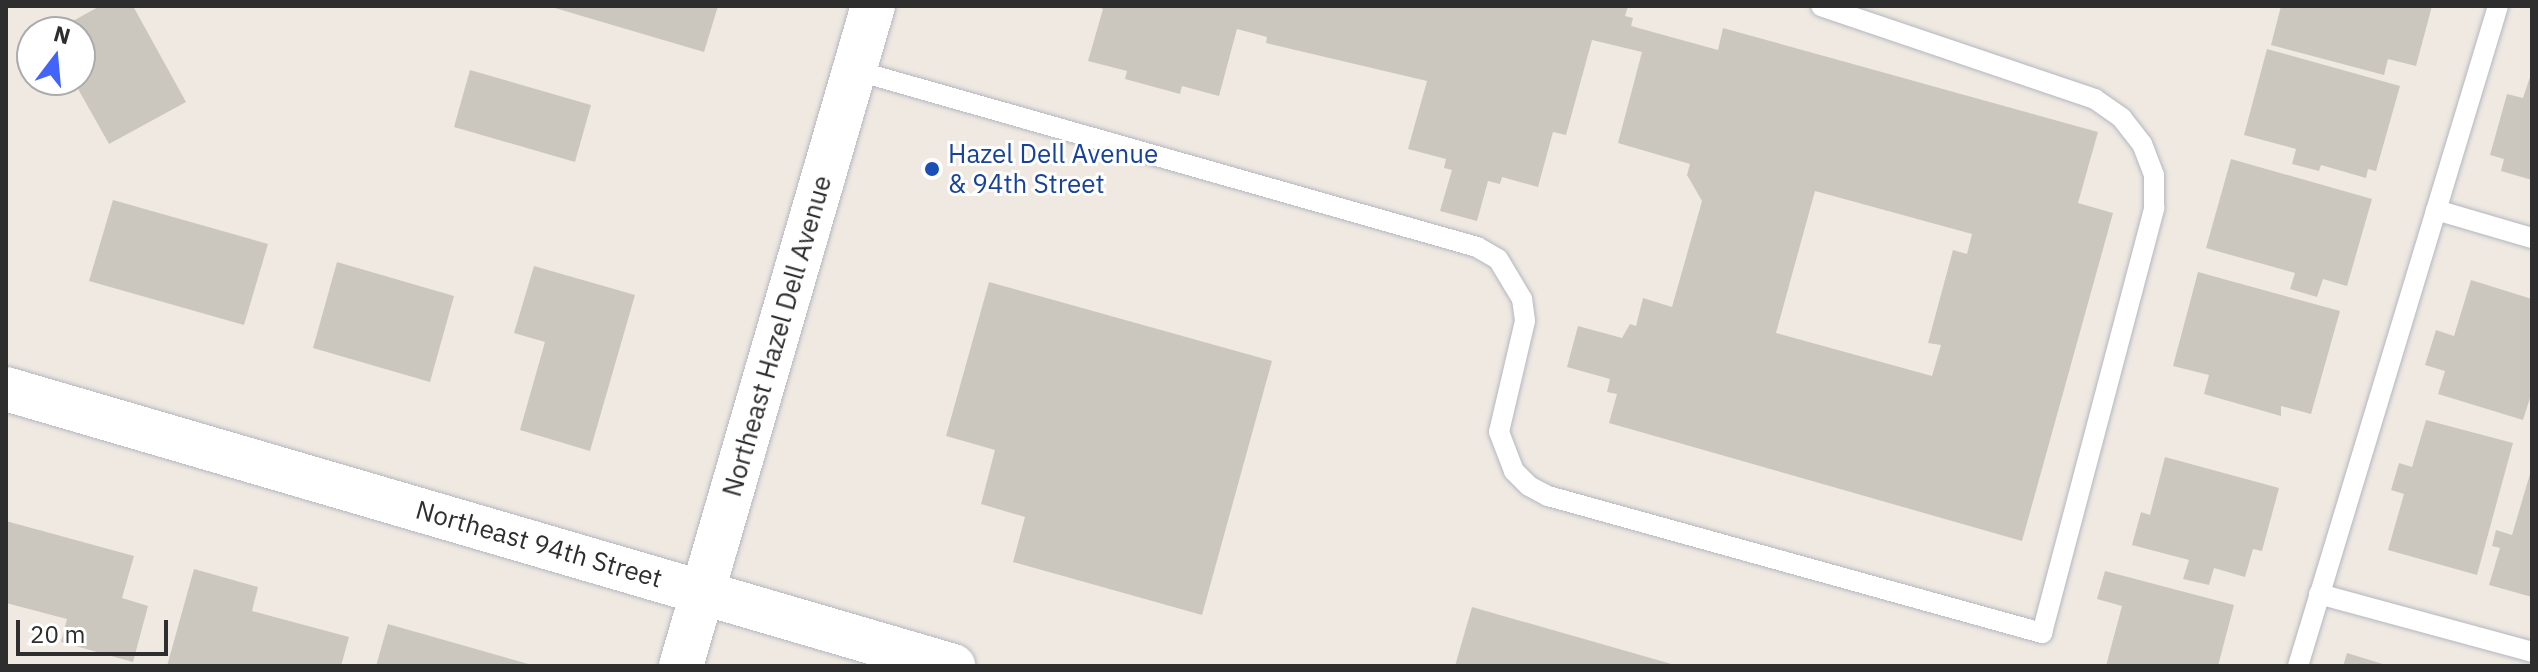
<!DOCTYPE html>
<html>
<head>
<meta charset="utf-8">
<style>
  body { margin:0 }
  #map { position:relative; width:2538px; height:672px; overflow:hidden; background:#efe9e1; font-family:"IBM Plex Sans",sans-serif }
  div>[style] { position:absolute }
  .building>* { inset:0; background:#cbc7bf }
  .roads { filter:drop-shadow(0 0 2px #b4b7c1) drop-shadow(0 0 2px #b4b7c1) }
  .lane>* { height:20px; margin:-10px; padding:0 10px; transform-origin:10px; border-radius:10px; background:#fff }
  .secondary>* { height:44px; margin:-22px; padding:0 22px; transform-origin:22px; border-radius:22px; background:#fff }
  .dots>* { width:22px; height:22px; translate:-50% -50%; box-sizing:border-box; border:4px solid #fff; border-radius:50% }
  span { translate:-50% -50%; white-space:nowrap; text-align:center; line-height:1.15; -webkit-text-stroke:6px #fff; paint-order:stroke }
  .transit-label { font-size:26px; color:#164399 }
  .left { translate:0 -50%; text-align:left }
  .street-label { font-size:26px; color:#2e2e2e }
  .frame { position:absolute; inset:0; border:8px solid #2e2e2e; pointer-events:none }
  .north { position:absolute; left:16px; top:16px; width:80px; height:80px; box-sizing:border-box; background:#fff; border:2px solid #ababab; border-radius:50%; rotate:16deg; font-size:22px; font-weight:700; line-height:32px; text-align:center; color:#2e2e2e }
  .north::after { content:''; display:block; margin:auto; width:28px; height:36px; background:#4264fb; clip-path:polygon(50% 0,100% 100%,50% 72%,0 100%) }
  .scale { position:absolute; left:16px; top:620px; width:152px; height:36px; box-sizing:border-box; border:4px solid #2e2e2e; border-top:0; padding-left:10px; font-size:24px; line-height:28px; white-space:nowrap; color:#2e2e2e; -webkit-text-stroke:6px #fff; paint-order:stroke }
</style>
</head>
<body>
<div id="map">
  <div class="building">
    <div style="clip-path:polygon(100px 6px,133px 6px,186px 102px,109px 144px,73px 80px,80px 80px,80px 32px,53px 32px)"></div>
    <div style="clip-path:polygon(548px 6px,718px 6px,704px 52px)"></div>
    <div style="clip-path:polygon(evenodd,1096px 6px,1628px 6px,1625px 16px,1633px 18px,1631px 26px,1718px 50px,1723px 28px,2098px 132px,2078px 203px,2113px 213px,2022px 541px,1609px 423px,1617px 394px,1607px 392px,1610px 379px,1567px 367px,1578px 326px,1622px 338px,1630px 324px,1636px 326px,1643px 298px,1672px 307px,1702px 201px,1687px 175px,1690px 164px,1618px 143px,1642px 52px,1592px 40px,1566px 135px,1553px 132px,1538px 187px,1502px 177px,1500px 184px,1488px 181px,1477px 221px,1440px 211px,1452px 170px,1444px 168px,1446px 159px,1408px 149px,1427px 81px,1266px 43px,1267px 37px,1237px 29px,1219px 96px,1182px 86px,1180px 94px,1125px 79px,1127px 71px,1088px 61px,1103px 9px,1096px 6px,1815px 191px,1972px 234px,1967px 254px,1953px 250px,1928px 343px,1941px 345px,1932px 376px,1776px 333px,1815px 191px)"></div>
    <div style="clip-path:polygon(2281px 6px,2432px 6px,2416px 66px,2388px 59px,2384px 75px,2271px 45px)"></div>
    <div style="clip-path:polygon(2267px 49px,2400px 86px,2376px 171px,2368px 169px,2366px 178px,2321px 165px,2319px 171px,2292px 164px,2296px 149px,2244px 135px)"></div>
    <div style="clip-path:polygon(470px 70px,591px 105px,575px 162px,454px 127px)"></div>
    <div style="clip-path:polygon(2532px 71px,2532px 180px,2501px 171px,2504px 159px,2490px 155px,2507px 94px,2523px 98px)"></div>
    <div style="clip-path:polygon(2231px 159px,2372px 199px,2347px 286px,2323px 279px,2317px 297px,2290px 289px,2295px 273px,2206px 248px)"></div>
    <div style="clip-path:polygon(113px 200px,268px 244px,244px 325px,89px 281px)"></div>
    <div style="clip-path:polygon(337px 262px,454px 296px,430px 382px,313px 348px)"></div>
    <div style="clip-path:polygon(534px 266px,635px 295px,590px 451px,520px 430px,545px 342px,514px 333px)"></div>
    <div style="clip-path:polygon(2198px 272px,2340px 311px,2311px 414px,2281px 406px,2281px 416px,2204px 394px,2209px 375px,2173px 366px)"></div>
    <div style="clip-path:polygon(2471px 280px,2532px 299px,2532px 392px,2523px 420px,2438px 394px,2445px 371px,2425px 365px,2436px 330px,2454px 336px)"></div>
    <div style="clip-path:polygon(989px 282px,1272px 361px,1202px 615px,1013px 562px,1025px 517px,981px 504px,995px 450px,946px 436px)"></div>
    <div style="clip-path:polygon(2426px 420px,2513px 443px,2477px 575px,2388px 550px,2404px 494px,2391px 490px,2399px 463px,2412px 467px)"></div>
    <div style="clip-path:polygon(2165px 457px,2279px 488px,2262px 551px,2253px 549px,2245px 577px,2214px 568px,2209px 585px,2183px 579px,2189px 560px,2132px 545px,2141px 512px,2150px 515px)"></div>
    <div style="clip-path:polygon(2532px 467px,2532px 597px,2489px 585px,2500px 548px,2492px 546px,2496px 530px,2512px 535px)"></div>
    <div style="clip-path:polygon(6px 521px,134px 556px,122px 598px,148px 606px,133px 662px,61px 642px,67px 619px,6px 603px)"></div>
    <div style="clip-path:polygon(194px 569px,258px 587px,252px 611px,349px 637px,341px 666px,167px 666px)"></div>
    <div style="clip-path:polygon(2105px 571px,2234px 605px,2218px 666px,2106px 666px,2122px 606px,2097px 599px)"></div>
    <div style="clip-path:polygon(1472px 607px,1675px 665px,1675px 666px,1455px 666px)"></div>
    <div style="clip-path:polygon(388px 624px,532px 665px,532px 666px,376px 666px)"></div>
    <div style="clip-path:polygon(2347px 653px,2386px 665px,2386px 666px,2343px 666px)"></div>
  </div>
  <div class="roads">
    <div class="lane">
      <div style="left:854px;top:70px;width:648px;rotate:15.86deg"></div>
      <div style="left:1477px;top:247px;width:24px;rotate:30deg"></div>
      <div style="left:1498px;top:259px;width:47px;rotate:59deg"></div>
      <div style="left:1522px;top:299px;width:22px;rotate:82deg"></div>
      <div style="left:1525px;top:321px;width:114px;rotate:103.2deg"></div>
      <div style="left:1499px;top:432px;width:42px;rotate:69deg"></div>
      <div style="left:1514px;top:471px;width:21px;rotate:45deg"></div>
      <div style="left:1529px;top:486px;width:21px;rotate:28deg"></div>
      <div style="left:1548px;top:496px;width:513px;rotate:15.5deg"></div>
      <div style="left:2042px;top:633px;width:440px;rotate:-75.2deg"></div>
      <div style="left:2154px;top:208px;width:33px;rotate:-90deg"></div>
      <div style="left:2154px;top:175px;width:33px;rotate:-111deg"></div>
      <div style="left:2142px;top:144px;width:33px;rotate:-128deg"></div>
      <div style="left:2122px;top:118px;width:33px;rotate:-145deg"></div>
      <div style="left:2095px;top:99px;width:289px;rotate:-161.3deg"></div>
      <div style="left:2436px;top:210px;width:100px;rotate:16.3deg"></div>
      <div style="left:2319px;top:594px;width:221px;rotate:15.2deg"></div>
      <div style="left:2298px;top:666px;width:690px;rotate:-73.14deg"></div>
    </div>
    <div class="secondary">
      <div style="left:6px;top:389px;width:987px;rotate:16.3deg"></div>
      <div style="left:681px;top:666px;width:687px;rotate:-73.78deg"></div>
    </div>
  </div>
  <div class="dots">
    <div style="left:932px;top:169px;background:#1a4fb4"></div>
  </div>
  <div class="transit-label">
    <span class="left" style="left:948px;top:169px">Hazel Dell Avenue<br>&amp; 94th Street</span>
  </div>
  <div class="street-label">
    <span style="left:777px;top:336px;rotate:-74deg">Northeast Hazel Dell Avenue</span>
    <span style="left:539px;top:544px;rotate:16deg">Northeast 94th Street</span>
  </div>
  <div class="frame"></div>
  <div class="north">N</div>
  <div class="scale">20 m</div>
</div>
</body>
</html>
